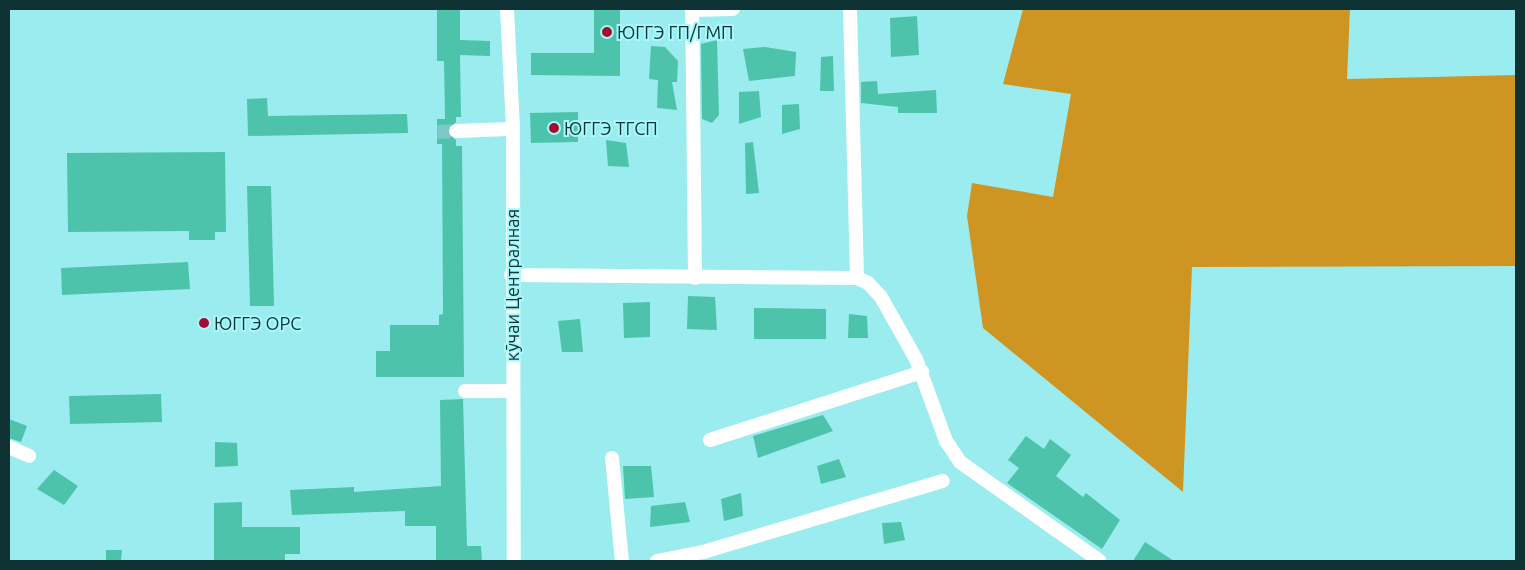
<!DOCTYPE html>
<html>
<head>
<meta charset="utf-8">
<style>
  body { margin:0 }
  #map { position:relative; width:1525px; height:570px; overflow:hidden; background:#9aecee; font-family:Ubuntu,sans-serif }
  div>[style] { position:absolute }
  .forest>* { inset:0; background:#cf9522 }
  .building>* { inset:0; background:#4dc3ac }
  .minor-tunnel>* { height:14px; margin-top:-7px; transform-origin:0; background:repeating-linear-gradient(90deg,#7ec7c9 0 14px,transparent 0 21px) }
  .minor>* { height:14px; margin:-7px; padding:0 7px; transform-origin:7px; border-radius:7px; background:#fff }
  .dots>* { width:14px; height:14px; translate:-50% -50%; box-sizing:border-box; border:2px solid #a7f9fc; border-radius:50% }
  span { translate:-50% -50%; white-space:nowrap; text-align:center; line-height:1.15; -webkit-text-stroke:4px #a7f9fc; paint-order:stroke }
  .poi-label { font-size:18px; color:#0f3234 }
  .left { translate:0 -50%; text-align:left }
  .street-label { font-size:18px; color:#0f3234 }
  .frame { position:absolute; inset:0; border:10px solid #0f3234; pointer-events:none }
</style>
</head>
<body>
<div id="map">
  <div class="forest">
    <div style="clip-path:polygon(1023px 9px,1350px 9px,1347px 79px,1516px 75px,1516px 266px,1192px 267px,1183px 492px,983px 328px,967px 216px,972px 183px,1053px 197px,1071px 94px,1003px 84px)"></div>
  </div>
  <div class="building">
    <div style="clip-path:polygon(437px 9px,460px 9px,460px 40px,490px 41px,490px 56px,460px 55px,461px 117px,456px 117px,456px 122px,447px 131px,456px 140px,456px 146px,462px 146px,464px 377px,376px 377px,376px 351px,390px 351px,390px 325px,439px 325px,439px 315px,443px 314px,442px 144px,437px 144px,437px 119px,445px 119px,444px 61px,437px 61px)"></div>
    <div style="clip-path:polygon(594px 9px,620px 9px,620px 76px,531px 75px,531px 53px,594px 53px)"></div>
    <div style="clip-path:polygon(917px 16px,919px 55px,891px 57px,890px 18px)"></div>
    <div style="clip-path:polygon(717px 40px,719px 115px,712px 123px,702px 119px,701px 44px)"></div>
    <div style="clip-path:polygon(651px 46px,665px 47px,678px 61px,677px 82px,672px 82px,677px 110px,657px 108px,658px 80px,649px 79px)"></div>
    <div style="clip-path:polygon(765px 47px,796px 52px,795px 76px,749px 81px,743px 49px)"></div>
    <div style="clip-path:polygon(833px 56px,834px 91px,820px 91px,821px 57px)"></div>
    <div style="clip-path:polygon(877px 81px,878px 94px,936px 90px,937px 113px,898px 113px,898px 107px,861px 103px,861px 82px)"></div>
    <div style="clip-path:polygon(759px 91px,761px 117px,739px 124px,739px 92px)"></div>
    <div style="clip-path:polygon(267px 98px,268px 116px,407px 114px,408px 133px,248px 136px,247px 99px)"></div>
    <div style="clip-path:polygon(799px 104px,800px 129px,782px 134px,782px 105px)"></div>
    <div style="clip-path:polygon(578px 112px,578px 142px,531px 143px,530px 113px)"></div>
    <div style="clip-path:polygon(606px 140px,626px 143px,629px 167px,608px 166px)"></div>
    <div style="clip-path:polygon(753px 142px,759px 193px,746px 194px,745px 143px)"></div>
    <div style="clip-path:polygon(225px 152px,226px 232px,215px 232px,215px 240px,189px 240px,189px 231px,68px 232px,67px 153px)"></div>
    <div style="clip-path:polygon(247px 186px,271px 186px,274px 306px,250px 306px)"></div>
    <div style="clip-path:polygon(188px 262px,190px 289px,62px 295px,61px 268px)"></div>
    <div style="clip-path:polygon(688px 296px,715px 297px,717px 330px,687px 329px)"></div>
    <div style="clip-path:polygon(650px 302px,650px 337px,624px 338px,623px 303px)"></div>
    <div style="clip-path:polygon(754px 308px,826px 309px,826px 339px,754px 339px)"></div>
    <div style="clip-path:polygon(849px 314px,867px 316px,868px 338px,848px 338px)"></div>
    <div style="clip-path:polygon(580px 319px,583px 352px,562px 352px,558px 321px)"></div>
    <div style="clip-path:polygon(161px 394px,162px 422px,70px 424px,69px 396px)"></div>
    <div style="clip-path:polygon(463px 399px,467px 546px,481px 546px,482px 561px,436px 561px,436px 526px,405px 526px,405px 511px,292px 515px,290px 490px,354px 487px,354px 492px,441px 486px,440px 400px)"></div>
    <div style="clip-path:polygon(823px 415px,833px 431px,758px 458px,753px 436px)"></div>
    <div style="clip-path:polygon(9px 419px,27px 426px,21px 442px,9px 438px)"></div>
    <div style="clip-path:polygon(1026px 436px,1044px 449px,1050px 439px,1071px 455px,1056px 476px,1083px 497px,1086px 493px,1120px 520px,1102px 549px,1007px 483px,1019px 468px,1008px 460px)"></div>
    <div style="clip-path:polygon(215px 442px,237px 443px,238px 466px,215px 467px)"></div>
    <div style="clip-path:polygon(839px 459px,846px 477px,821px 484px,817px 466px)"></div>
    <div style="clip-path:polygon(623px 466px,651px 466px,654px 497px,625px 499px)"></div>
    <div style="clip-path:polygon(54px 470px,78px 486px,64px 505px,37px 489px)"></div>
    <div style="clip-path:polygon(741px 493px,743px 516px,724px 521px,721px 499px)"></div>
    <div style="clip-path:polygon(242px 502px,242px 527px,300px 527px,300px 554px,285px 554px,285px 561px,214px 561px,214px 503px)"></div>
    <div style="clip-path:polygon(685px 502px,690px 522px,650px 527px,651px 506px)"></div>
    <div style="clip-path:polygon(901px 522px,905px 540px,884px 544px,882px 523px)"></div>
    <div style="clip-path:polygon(1145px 542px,1174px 561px,1133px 561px)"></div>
    <div style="clip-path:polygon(106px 550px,122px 550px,121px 561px,106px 561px)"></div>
  </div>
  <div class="minor-tunnel">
    <div style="left:437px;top:132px;width:19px;rotate:-3deg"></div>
  </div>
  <div class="minor">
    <div style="left:507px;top:9px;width:120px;rotate:87.1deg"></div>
    <div style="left:513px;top:129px;width:432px;rotate:89.9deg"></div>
    <div style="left:850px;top:9px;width:269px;rotate:88.5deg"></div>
    <div style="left:456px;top:131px;width:57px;rotate:-2deg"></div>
    <div style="left:511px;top:275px;width:346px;rotate:0.5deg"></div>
    <div style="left:857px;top:278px;width:12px;rotate:24deg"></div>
    <div style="left:868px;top:283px;width:19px;rotate:47deg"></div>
    <div style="left:881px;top:297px;width:71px;rotate:60.6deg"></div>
    <div style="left:916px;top:359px;width:87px;rotate:69.9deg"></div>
    <div style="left:946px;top:441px;width:25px;rotate:56deg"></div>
    <div style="left:960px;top:462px;width:171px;rotate:35.3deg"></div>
    <div style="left:695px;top:278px;width:268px;rotate:-90.6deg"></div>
    <div style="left:692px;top:10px;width:41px;rotate:-1.4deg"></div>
    <div style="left:465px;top:391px;width:47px"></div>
    <div style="left:710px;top:440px;width:223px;rotate:-17.8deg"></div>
    <div style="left:9px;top:447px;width:22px;rotate:24deg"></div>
    <div style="left:612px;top:458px;width:103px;rotate:84.5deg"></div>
    <div style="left:657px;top:561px;width:47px;rotate:-11.1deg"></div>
    <div style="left:703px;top:552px;width:250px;rotate:-16.5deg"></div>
  </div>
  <div class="dots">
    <div style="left:607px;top:32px;background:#a60b30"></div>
    <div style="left:554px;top:128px;background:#a60b30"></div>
    <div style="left:204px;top:323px;background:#a60b30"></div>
  </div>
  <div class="poi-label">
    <span class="left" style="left:617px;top:32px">ЮГГЭ ГП/ГМП</span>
    <span class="left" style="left:564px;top:128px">ЮГГЭ ТГСП</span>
    <span class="left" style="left:214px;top:323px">ЮГГЭ ОРС</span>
  </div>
  <div class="street-label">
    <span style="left:512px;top:285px;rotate:-90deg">кӯчаи Централная</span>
  </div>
  <div class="frame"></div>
</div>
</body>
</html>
